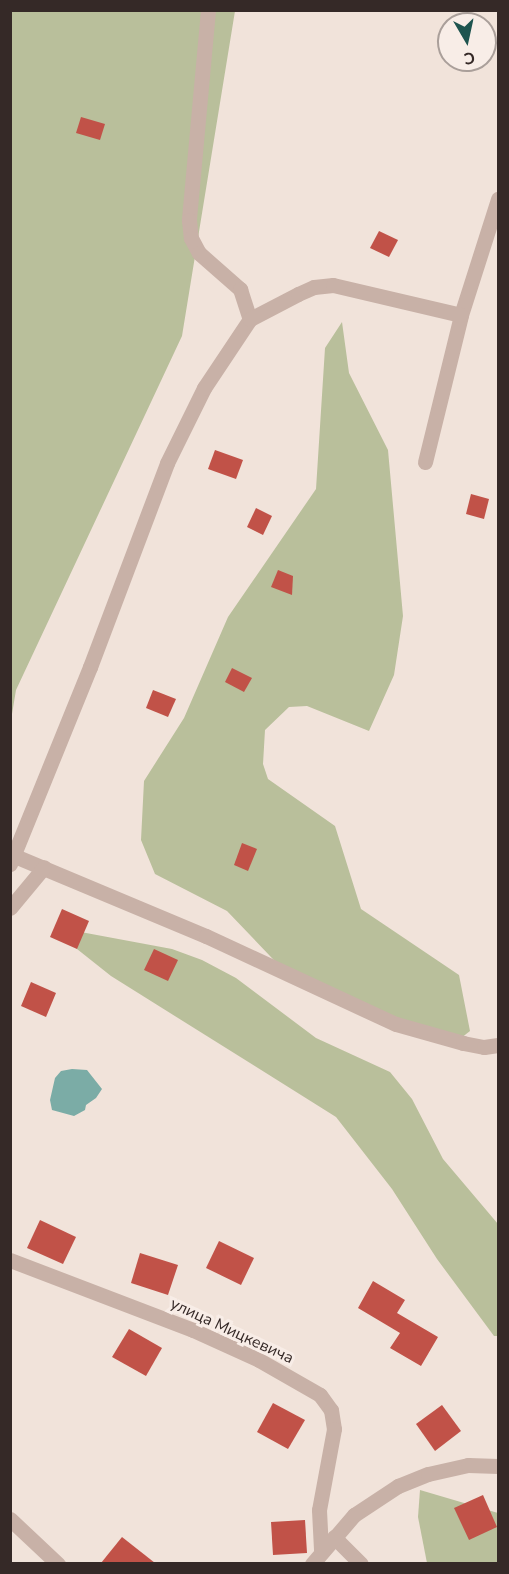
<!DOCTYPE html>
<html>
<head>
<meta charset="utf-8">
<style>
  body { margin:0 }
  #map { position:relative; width:509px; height:1574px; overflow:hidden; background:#f1e3da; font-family:"Nunito Sans",sans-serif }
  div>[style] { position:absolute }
  .green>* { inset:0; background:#b9bf9b }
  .water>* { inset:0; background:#7baca6 }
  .building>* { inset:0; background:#c15248 }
  .minor>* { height:15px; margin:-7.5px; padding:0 7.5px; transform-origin:7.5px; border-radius:7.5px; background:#c8b1a7 }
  span { translate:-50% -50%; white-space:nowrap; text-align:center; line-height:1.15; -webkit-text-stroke:6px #f8ede7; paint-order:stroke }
  .street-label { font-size:16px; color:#352927 }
  .frame { position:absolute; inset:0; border:12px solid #352927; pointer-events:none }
  .north { position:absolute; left:437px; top:12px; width:60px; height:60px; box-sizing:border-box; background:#f8ede7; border:2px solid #aa9f9a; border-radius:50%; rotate:171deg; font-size:16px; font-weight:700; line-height:24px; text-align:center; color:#352927 }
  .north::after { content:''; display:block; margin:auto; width:21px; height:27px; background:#1e544f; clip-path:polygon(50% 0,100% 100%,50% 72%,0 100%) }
</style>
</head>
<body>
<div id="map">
  <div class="green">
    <div style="clip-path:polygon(11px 11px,235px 11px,182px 336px,16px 690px,11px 720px)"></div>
    <div style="clip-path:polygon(342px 322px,349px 373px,388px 450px,403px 616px,394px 675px,369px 731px,307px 706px,289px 707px,265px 730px,263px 764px,268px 779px,335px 826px,361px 909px,459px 975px,470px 1031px,456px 1042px,291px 978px,227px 911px,155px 874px,141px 840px,144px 781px,184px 718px,228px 617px,316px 489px,325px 348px)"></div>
    <div style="clip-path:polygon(70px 930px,172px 949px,202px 960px,236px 978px,316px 1038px,390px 1072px,412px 1099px,443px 1159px,498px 1224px,498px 1336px,494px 1336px,437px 1259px,392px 1189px,336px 1117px,111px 976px,77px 949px)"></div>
    <div style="clip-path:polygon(420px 1490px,498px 1513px,498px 1563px,427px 1563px,418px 1517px)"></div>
  </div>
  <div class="water">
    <div style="clip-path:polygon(72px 1069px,87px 1070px,102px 1089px,96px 1098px,86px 1105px,85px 1110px,74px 1116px,52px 1110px,50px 1100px,55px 1078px,61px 1071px)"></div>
  </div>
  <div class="building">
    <div style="clip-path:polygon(81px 117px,105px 124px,100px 140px,76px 133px)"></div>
    <div style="clip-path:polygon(379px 231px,398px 240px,389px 257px,370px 248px)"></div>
    <div style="clip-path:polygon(215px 450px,243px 460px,236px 479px,208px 469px)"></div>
    <div style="clip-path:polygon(471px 494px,489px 499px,484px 519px,466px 514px)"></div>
    <div style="clip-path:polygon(256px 508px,272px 516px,263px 535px,247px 527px)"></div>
    <div style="clip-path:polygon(278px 570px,293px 576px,292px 595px,271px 587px)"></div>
    <div style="clip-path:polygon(232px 668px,252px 678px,244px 692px,225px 682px)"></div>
    <div style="clip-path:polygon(153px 690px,176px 699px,168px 717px,146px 708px)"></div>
    <div style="clip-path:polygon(242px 843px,257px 849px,248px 871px,234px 865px)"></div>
    <div style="clip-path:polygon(62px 909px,89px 921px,77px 949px,50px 937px)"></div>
    <div style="clip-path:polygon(154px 949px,178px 960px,168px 981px,144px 970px)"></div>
    <div style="clip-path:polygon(31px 982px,56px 993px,46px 1017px,21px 1006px)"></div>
    <div style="clip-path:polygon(40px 1220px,76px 1237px,63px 1264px,27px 1248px)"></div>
    <div style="clip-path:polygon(219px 1241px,254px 1258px,241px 1285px,206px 1268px)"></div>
    <div style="clip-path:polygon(140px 1253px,178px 1265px,168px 1295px,131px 1283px)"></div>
    <div style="clip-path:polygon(373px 1281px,405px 1300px,397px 1313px,438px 1337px,421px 1366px,390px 1348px,400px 1333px,358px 1308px)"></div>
    <div style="clip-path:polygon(129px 1329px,162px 1348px,146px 1376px,112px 1357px)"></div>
    <div style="clip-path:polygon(273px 1403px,305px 1420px,288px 1449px,257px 1432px)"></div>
    <div style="clip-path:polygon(442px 1405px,461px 1431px,435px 1451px,416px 1424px)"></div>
    <div style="clip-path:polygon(483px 1495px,497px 1527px,469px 1540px,454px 1508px)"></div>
    <div style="clip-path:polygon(305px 1520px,307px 1553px,273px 1555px,271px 1522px)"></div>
    <div style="clip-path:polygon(122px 1537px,155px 1563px,101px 1563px)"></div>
  </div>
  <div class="minor">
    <div style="left:208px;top:10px;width:211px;rotate:95.2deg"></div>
    <div style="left:189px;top:220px;width:18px;rotate:84deg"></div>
    <div style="left:191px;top:238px;width:17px;rotate:62deg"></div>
    <div style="left:199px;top:253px;width:55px;rotate:41.3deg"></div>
    <div style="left:240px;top:289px;width:32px;rotate:72deg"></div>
    <div style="left:425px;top:462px;width:151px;rotate:-76.2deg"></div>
    <div style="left:461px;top:315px;width:122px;rotate:-72.3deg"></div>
    <div style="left:10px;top:854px;width:212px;rotate:22.7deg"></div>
    <div style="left:206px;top:936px;width:209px;rotate:24.9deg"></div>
    <div style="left:396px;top:1024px;width:70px;rotate:15.8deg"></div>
    <div style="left:463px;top:1043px;width:21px;rotate:11deg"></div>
    <div style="left:484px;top:1047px;width:14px;rotate:-8deg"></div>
    <div style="left:10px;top:864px;width:213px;rotate:-67.9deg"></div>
    <div style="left:90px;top:667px;width:218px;rotate:-69.3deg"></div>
    <div style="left:167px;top:463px;width:84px;rotate:-63.7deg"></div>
    <div style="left:204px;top:388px;width:83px;rotate:-56.3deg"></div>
    <div style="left:250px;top:319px;width:54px;rotate:-27.5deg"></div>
    <div style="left:298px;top:294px;width:17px;rotate:-24deg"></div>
    <div style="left:314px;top:287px;width:19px;rotate:-6deg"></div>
    <div style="left:333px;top:285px;width:131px;rotate:13.2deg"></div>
    <div style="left:10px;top:908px;width:53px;rotate:-50.3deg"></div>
    <div style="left:10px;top:1260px;width:196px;rotate:20.9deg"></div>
    <div style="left:193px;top:1330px;width:72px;rotate:24.4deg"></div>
    <div style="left:259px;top:1360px;width:70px;rotate:29.8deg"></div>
    <div style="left:320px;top:1395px;width:19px;rotate:54deg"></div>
    <div style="left:331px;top:1410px;width:19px;rotate:81deg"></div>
    <div style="left:334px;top:1429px;width:82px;rotate:100.5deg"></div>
    <div style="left:319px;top:1510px;width:40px;rotate:87.1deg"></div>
    <div style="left:10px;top:1519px;width:66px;rotate:43.2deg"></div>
    <div style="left:334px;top:1537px;width:38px;rotate:45deg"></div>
    <div style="left:312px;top:1564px;width:65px;rotate:-49.4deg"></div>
    <div style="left:354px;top:1515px;width:53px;rotate:-33.4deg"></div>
    <div style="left:398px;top:1486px;width:32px;rotate:-22deg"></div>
    <div style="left:428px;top:1474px;width:41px;rotate:-12.7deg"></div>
    <div style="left:468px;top:1465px;width:30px;rotate:2deg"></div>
  </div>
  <div class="street-label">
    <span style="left:232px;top:1331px;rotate:25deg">улица Мицкевича</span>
  </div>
  <div class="frame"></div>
  <div class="north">С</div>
</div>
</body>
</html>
